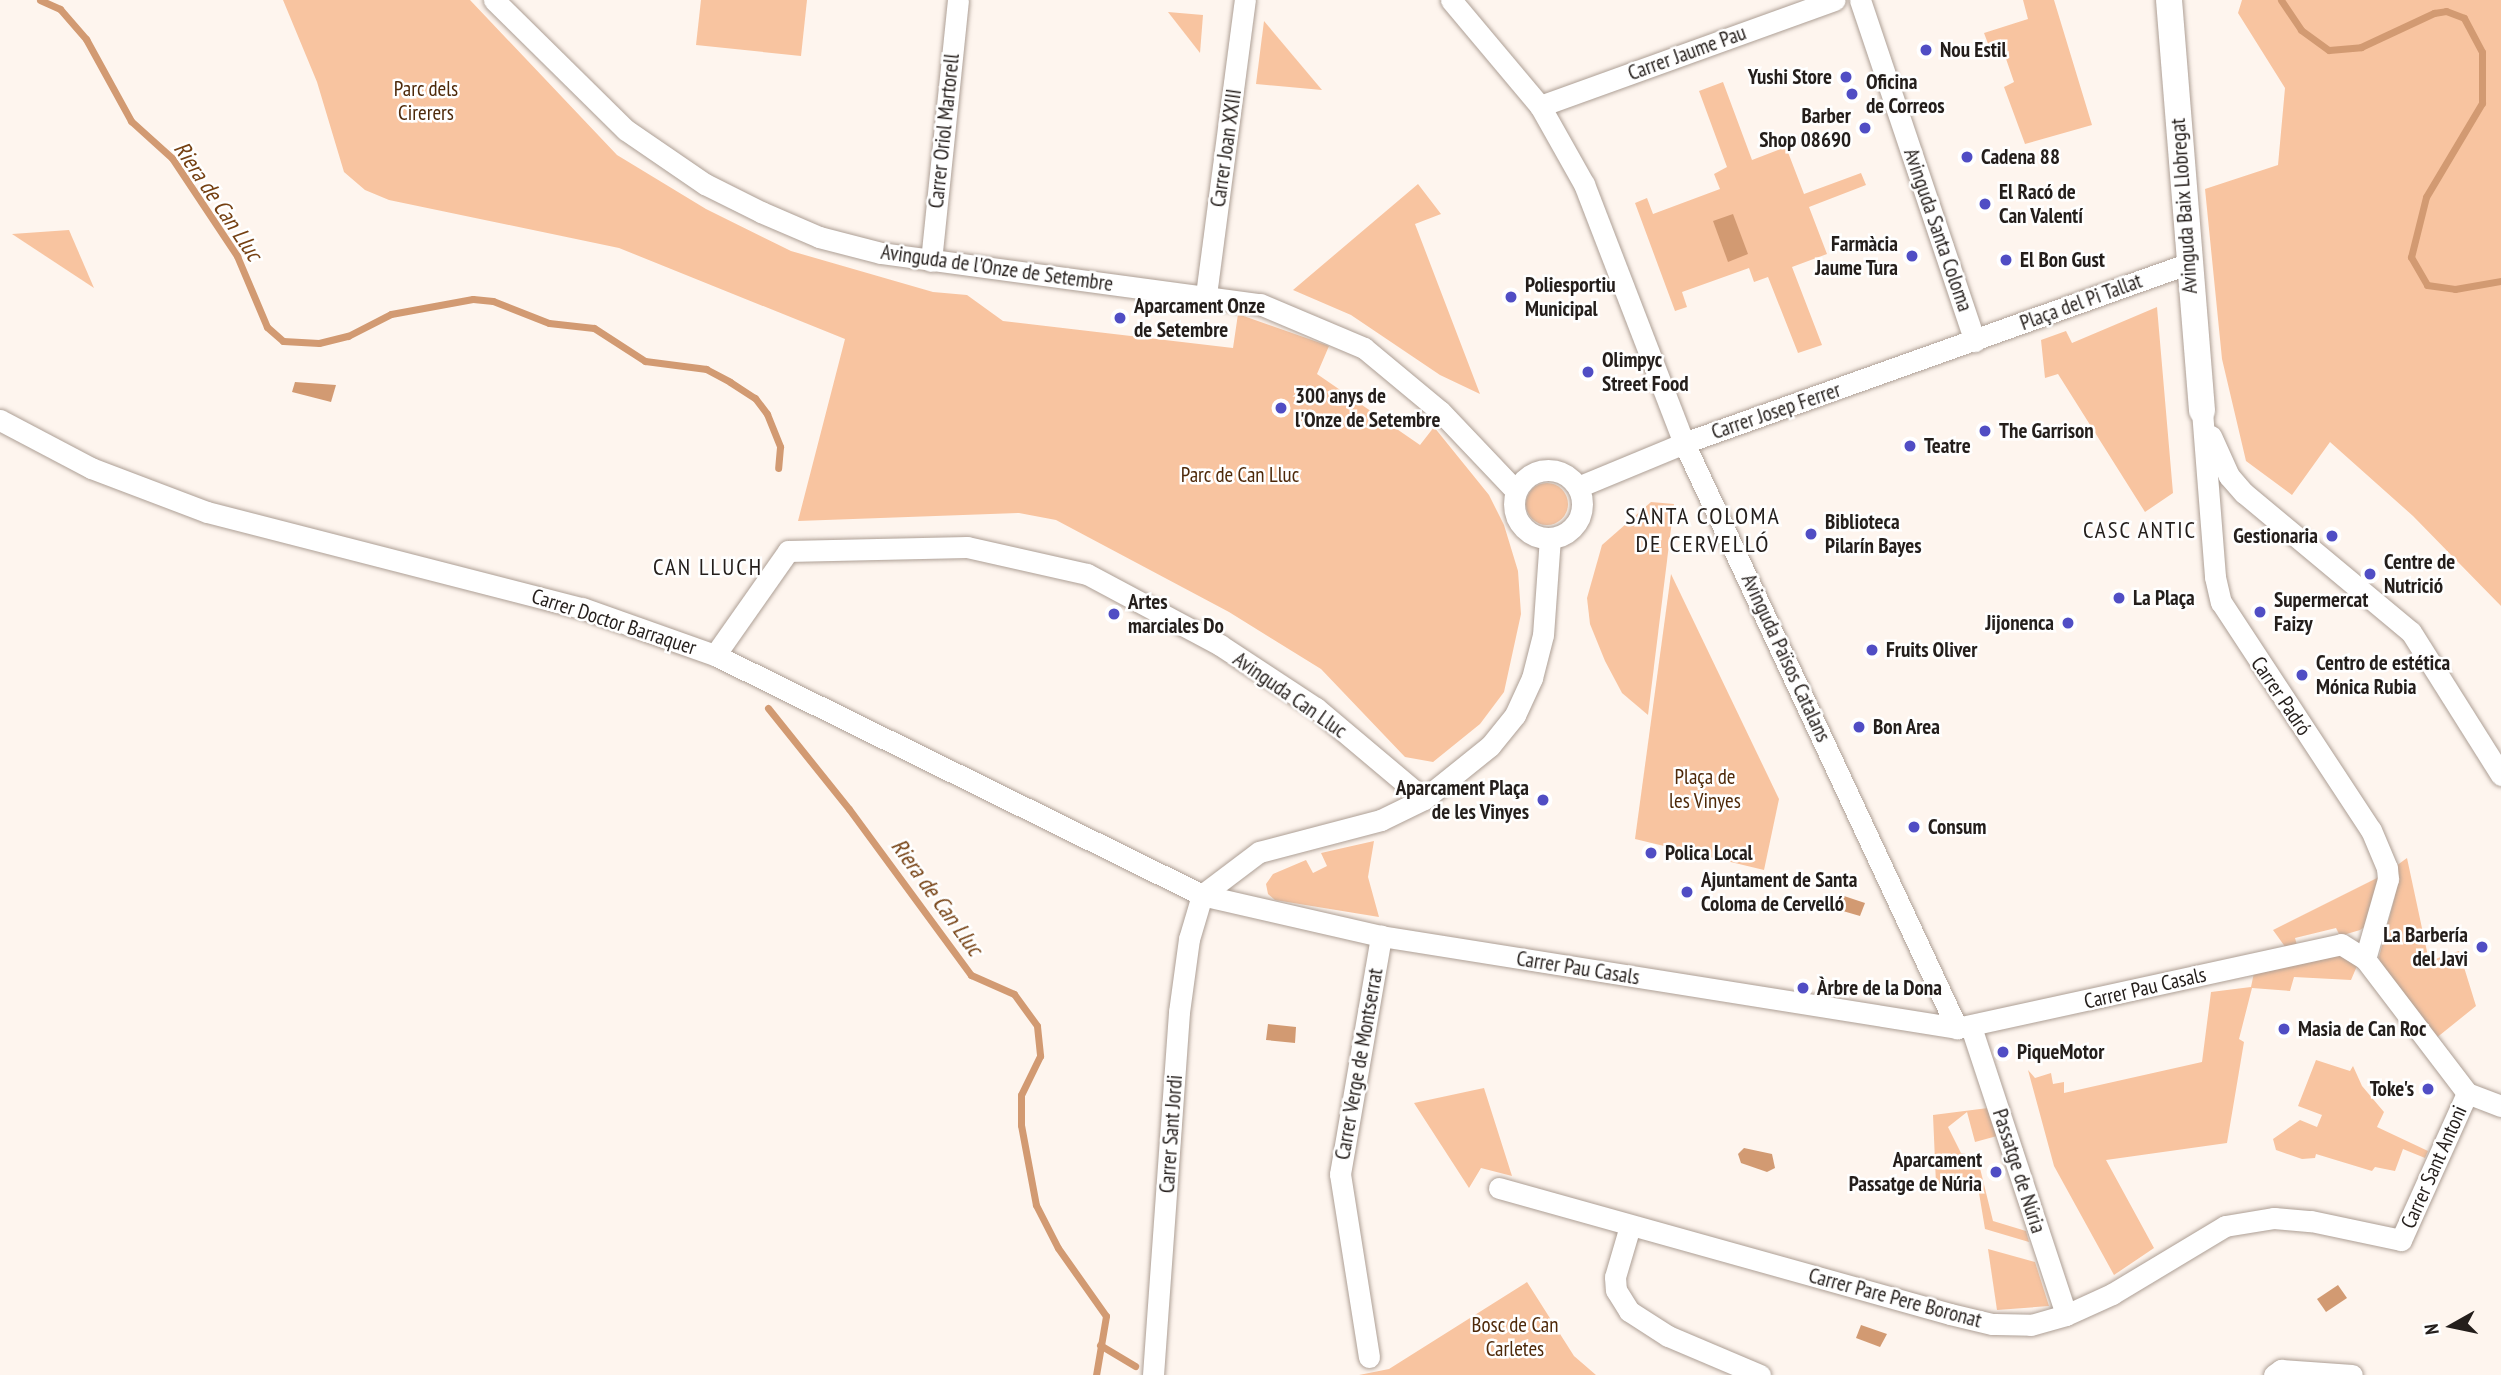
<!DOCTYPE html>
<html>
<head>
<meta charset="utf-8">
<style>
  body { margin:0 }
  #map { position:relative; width:2501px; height:1375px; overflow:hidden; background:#fef5ee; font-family:"PT Sans Narrow",sans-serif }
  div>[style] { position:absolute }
  .green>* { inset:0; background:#f8c4a0 }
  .round { border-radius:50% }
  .water>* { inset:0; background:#d29a72 }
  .stream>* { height:7px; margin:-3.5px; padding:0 3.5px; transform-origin:3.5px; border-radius:3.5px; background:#d29a72 }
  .roads { filter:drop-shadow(0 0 2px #ad9f95) drop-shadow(0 0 2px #ad9f95) }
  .minor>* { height:21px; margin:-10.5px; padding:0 10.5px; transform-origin:10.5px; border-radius:10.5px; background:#fff }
  .minor>.ring { margin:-10.5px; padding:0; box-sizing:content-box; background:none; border:21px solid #fff; border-radius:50% }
  .tertiary>* { height:26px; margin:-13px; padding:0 13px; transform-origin:13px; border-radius:13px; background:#fff }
  .dots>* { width:19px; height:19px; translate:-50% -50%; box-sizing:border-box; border:4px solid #fff; border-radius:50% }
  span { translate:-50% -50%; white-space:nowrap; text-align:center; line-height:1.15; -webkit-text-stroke:5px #fff; paint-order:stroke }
  .poi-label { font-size:21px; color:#241e1b; font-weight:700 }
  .left { translate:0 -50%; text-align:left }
  .right { translate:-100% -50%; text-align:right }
  .street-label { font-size:21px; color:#241e1b }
  .park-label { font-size:21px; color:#4e2909 }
  .water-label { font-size:23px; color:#754012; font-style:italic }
  .neighbourhood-label { font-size:23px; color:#241e1b; letter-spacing:2px }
  .quarter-label { font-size:24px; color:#241e1b; letter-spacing:2px }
  .north { position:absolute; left:2417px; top:1291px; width:70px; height:70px; -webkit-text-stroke:5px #fff; paint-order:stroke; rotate:261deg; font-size:19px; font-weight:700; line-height:28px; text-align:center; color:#241e1b }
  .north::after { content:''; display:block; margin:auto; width:24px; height:32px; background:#241e1b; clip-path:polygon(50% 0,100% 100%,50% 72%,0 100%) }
</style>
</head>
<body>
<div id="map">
  <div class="green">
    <div style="clip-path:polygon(283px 0,470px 0,617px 155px,706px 209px,791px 251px,933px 292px,967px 295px,1003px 321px,1233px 348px,1238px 314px,1329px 346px,1317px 374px,1420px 445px,1434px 427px,1489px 495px,1504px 525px,1518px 571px,1521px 614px,1504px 692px,1480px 724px,1433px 762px,1405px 757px,1321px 669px,1229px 612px,1056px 520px,1019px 513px,798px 521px,845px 339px,619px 248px,389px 200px,365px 190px,344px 172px,317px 82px)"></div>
    <div style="clip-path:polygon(701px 0,807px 0,801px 56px,696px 45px)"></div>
    <div style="clip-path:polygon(2023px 0,2054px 0,2092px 125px,2025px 144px,2004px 87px,2014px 82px,2004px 53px,1993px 57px,1984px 33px,2028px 19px)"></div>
    <div style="clip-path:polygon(2242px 0,2501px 0,2501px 606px,2413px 516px,2330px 442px,2292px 495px,2246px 461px,2222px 359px,2205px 189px,2278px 165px,2285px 88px,2238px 13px)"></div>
    <div style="clip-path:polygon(1168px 12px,1203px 15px,1200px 53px)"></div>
    <div style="clip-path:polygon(1264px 21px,1322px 90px,1256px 84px)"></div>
    <div style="clip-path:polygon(1723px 82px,1752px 160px,1786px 147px,1804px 194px,1861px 173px,1866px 185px,1809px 207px,1827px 254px,1792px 267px,1822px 345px,1798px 353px,1768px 277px,1754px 282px,1749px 268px,1682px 292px,1687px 307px,1675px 311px,1635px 203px,1647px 198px,1653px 214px,1720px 189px,1714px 174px,1727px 167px,1699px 91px)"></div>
    <div style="clip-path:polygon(1418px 184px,1441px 214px,1415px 224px,1480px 394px,1440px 375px,1351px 315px,1293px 290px)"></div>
    <div style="clip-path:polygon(69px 230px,94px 288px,12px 234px)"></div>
    <div style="clip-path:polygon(2157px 307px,2173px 493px,2145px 512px,2058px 374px,2045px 378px,2041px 340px,2066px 331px,2072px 343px)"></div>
    <div class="round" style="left:1526px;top:483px;width:42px;height:42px"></div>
    <div style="clip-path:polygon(1651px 502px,1674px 504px,1648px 715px,1622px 693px,1605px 661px,1590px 624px,1587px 598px,1602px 545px)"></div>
    <div style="clip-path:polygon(1671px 574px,1779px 799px,1764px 870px,1635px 839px)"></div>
    <div style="clip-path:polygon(1374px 841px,1368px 877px,1379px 917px,1275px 900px,1268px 894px,1266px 884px,1273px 874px,1306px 860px,1313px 873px,1327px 866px,1321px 853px)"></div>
    <div style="clip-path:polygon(2407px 858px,2429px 961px,2459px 951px,2476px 1006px,2435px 1039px,2382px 969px,2379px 957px,2395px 896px,2396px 866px)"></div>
    <div style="clip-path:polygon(2381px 876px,2366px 926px,2360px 930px,2340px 936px,2336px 928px,2295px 938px,2297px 945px,2286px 948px,2273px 930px)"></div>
    <div style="clip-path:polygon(2337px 953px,2357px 966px,2351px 980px,2294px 977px,2290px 991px,2252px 988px,2239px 1039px,2244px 1042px,2227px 1143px,2106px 1160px,2154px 1248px,2114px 1275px,2054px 1166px,2028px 1070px,2035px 1078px,2051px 1073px,2053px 1084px,2064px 1082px,2064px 1093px,2202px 1062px,2211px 992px,2251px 987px,2255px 968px)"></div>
    <div style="clip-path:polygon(2316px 1060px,2350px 1071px,2353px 1066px,2362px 1086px,2384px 1112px,2377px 1127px,2428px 1151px,2425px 1158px,2403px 1149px,2395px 1171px,2375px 1167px,2372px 1171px,2316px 1154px,2315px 1158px,2302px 1159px,2276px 1150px,2273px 1139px,2300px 1120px,2317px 1127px,2322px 1115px,2298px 1106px)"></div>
    <div style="clip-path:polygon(1484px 1088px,1512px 1176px,1481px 1168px,1469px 1188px,1414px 1103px)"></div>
    <div style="clip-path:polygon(1988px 1108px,1997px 1136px,1975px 1142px,1967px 1112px,1948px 1127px,1961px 1153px,1977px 1156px,1993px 1221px,2026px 1231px,2029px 1242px,1985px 1229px,1977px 1181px,1936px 1184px,1933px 1115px)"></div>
    <div style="clip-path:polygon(1988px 1249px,2035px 1262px,2049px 1306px,1997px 1310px)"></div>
    <div style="clip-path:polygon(1527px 1282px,1574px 1356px,1596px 1375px,1359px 1375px,1389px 1369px)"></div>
  </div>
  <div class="water">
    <div style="clip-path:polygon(1733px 214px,1748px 254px,1728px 262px,1713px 221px)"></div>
    <div style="clip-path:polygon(295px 382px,336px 385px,331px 402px,292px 392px)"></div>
    <div style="clip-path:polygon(1841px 895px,1865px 903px,1860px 916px,1836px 909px)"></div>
    <div style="clip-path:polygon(1268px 1024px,1296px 1027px,1295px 1043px,1266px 1040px)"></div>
    <div style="clip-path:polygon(1744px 1148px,1772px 1154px,1775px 1168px,1767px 1172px,1741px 1163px,1738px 1154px)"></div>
    <div style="clip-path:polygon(2338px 1285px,2347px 1298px,2326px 1312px,2317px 1299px)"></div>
    <div style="clip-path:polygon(1861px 1325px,1887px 1334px,1880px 1347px,1856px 1338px)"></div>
  </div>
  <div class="stream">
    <div style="left:40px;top:0;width:22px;rotate:24deg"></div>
    <div style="left:60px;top:9px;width:40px;rotate:49deg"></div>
    <div style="left:86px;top:39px;width:94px;rotate:61.2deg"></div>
    <div style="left:131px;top:121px;width:55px;rotate:42.1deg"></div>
    <div style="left:172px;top:158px;width:118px;rotate:56.4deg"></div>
    <div style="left:237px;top:256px;width:77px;rotate:67.1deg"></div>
    <div style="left:267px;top:327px;width:21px;rotate:41deg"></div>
    <div style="left:283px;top:341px;width:36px;rotate:3deg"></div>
    <div style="left:319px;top:343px;width:30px;rotate:-14deg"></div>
    <div style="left:348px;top:336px;width:48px;rotate:-27.1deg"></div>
    <div style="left:391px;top:314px;width:83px;rotate:-10.4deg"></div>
    <div style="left:473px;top:299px;width:20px;rotate:6deg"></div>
    <div style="left:493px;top:301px;width:60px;rotate:21.4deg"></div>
    <div style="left:549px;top:323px;width:45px;rotate:6.3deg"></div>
    <div style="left:594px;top:328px;width:61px;rotate:32.9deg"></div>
    <div style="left:645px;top:361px;width:62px;rotate:7.5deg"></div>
    <div style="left:706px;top:369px;width:27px;rotate:28deg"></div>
    <div style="left:730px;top:382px;width:30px;rotate:33deg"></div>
    <div style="left:755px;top:398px;width:20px;rotate:53deg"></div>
    <div style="left:767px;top:414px;width:35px;rotate:68deg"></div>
    <div style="left:780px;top:447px;width:21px;rotate:95deg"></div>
    <div style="left:2281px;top:0;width:36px;rotate:56deg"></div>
    <div style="left:2301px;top:30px;width:34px;rotate:36deg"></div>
    <div style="left:2329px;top:50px;width:32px;rotate:-5deg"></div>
    <div style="left:2361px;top:47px;width:81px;rotate:-25deg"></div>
    <div style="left:2434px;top:13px;width:12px;rotate:-9deg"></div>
    <div style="left:2446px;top:11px;width:19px;rotate:21deg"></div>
    <div style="left:2464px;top:18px;width:38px;rotate:62deg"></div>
    <div style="left:2482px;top:52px;width:51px;rotate:90deg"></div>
    <div style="left:2482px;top:103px;width:109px;rotate:120.8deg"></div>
    <div style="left:2426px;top:197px;width:62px;rotate:104deg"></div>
    <div style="left:2411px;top:257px;width:32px;rotate:60deg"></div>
    <div style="left:2427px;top:285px;width:28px;rotate:8deg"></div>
    <div style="left:2455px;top:289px;width:47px;rotate:-9.9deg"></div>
    <div style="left:768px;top:708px;width:129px;rotate:51.3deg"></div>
    <div style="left:849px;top:809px;width:206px;rotate:53.7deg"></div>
    <div style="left:971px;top:975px;width:47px;rotate:23.8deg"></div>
    <div style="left:1014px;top:994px;width:39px;rotate:54deg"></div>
    <div style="left:1037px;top:1026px;width:30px;rotate:84deg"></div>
    <div style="left:1040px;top:1056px;width:43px;rotate:116deg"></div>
    <div style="left:1021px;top:1095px;width:30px;rotate:90deg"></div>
    <div style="left:1021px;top:1125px;width:81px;rotate:79.4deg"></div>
    <div style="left:1036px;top:1205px;width:48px;rotate:62.9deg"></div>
    <div style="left:1058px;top:1248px;width:83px;rotate:54.8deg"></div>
    <div style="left:1106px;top:1316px;width:60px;rotate:99.6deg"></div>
    <div style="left:1100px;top:1345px;width:41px;rotate:31deg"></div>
  </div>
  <div class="roads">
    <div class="minor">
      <div style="left:494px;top:0;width:185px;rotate:44.6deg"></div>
      <div style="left:626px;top:130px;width:96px;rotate:34.4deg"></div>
      <div style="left:705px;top:184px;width:63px;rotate:26.6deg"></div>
      <div style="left:761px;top:212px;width:63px;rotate:23.3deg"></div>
      <div style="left:819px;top:237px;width:64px;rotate:14.5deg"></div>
      <div style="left:881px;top:253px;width:382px;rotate:7.7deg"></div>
      <div style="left:1260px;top:304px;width:113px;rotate:22.9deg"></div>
      <div style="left:1364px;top:348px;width:99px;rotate:39.7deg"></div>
      <div style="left:1440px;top:411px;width:110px;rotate:46.5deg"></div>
      <div style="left:1451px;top:0;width:138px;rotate:50deg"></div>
      <div style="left:1540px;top:106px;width:90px;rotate:60.6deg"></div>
      <div style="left:1584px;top:184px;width:278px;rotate:68.9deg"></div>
      <div style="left:1684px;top:443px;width:646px;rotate:64.98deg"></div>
      <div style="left:1860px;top:0;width:360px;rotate:71.4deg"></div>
      <div style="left:1540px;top:106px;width:313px;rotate:-19.8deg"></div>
      <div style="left:931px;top:261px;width:262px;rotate:-84.1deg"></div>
      <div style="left:1206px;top:295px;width:298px;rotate:-82.5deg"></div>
      <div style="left:2202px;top:411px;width:167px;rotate:85.5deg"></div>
      <div style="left:2215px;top:577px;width:26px;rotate:77deg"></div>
      <div style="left:2221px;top:602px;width:273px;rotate:56.7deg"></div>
      <div style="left:2371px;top:830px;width:41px;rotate:67.2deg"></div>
      <div style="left:2387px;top:868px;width:11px;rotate:85deg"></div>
      <div style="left:2388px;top:879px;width:83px;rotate:106deg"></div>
      <div style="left:0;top:420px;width:103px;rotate:27.8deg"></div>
      <div style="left:91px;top:468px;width:124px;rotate:20.8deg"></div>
      <div style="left:207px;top:512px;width:387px;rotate:14.4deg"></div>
      <div style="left:582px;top:608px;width:141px;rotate:19.5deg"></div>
      <div style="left:715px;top:655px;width:543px;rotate:26.23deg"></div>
      <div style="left:1202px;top:895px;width:184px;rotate:12.9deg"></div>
      <div style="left:1381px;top:936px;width:583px;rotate:9.07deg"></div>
      <div style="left:1957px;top:1028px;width:393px;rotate:-12.3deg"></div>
      <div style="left:2341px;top:944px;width:28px;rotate:32deg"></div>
      <div style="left:2365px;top:959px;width:168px;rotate:52.7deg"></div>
      <div style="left:2467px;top:1093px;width:36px;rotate:21deg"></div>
      <div style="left:2211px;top:436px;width:44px;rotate:65.8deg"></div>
      <div style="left:2229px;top:476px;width:23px;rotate:49deg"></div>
      <div style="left:2244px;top:493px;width:217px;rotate:39.8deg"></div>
      <div style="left:2411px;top:632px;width:169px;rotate:57.8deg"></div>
      <div class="ring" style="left:1514px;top:470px;width:47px;height:47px"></div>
      <div style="left:1578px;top:487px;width:115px;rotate:-22.5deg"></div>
      <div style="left:1684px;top:443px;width:534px;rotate:-19.59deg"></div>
      <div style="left:715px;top:655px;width:127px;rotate:-54.9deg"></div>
      <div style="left:788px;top:551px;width:179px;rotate:-1.3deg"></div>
      <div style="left:967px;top:547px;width:123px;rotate:12.7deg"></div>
      <div style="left:1087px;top:574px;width:151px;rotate:28.1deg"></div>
      <div style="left:1220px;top:645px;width:115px;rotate:33.3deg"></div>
      <div style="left:1316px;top:708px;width:141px;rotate:40.1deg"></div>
      <div style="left:1424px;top:799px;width:48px;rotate:154deg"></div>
      <div style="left:1381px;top:820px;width:126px;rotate:165.3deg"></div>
      <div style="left:1259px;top:852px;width:71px;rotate:143deg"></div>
      <div style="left:1424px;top:799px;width:85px;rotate:-38.8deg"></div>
      <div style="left:1490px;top:746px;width:40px;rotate:-51deg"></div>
      <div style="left:1515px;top:715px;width:41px;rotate:-65.3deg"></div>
      <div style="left:1532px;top:678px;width:44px;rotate:-75.7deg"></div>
      <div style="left:1543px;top:635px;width:97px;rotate:-85.9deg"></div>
      <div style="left:1971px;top:1027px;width:303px;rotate:71.7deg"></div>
      <div style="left:1499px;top:1188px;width:468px;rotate:15.6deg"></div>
      <div style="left:1950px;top:1314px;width:43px;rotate:13.4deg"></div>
      <div style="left:1992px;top:1324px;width:39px;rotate:1deg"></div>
      <div style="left:2031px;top:1325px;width:36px;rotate:-16deg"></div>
      <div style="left:2066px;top:1315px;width:51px;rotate:-24.5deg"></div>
      <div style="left:2112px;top:1294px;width:132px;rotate:-31deg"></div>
      <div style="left:2225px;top:1226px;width:50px;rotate:-9.3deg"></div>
      <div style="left:2274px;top:1218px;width:37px;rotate:5deg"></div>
      <div style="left:2311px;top:1221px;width:92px;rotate:11.9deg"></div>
      <div style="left:2401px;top:1240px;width:161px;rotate:-65.8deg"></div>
      <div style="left:1630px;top:1226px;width:53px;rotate:106.4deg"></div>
      <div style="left:1615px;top:1277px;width:13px;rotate:86deg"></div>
      <div style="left:1616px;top:1290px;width:25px;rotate:58deg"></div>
      <div style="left:1629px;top:1311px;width:46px;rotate:32.7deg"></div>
      <div style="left:1668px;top:1336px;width:100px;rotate:23deg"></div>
      <div style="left:1369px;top:1357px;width:185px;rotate:-99deg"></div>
      <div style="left:1340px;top:1174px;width:242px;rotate:-80.2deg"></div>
      <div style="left:1153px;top:1375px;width:364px;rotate:-85.9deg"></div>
      <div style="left:1179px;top:1012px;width:74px;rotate:-82.2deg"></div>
      <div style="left:1189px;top:939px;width:46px;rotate:-73.5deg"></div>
      <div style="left:2274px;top:1375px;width:9px;rotate:-36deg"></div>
      <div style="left:2281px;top:1370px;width:71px;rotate:4deg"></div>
    </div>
    <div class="tertiary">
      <div style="left:2169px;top:0;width:412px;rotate:85.4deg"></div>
    </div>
  </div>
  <div class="dots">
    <div style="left:1926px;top:50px;background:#504dc4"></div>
    <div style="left:1846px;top:77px;background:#504dc4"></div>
    <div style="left:1852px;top:94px;background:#504dc4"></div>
    <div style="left:1865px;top:128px;background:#504dc4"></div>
    <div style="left:1967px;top:157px;background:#504dc4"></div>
    <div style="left:1985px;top:204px;background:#504dc4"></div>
    <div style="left:1912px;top:256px;background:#504dc4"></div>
    <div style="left:2006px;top:260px;background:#504dc4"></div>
    <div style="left:1511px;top:297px;background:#504dc4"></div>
    <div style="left:1120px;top:318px;background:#504dc4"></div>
    <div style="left:1588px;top:372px;background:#504dc4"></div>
    <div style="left:1281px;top:408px;background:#504dc4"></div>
    <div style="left:1985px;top:431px;background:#504dc4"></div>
    <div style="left:1910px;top:446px;background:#504dc4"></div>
    <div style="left:1811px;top:534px;background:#504dc4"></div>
    <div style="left:2332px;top:536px;background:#504dc4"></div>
    <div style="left:2370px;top:574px;background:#504dc4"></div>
    <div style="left:2119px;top:598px;background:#504dc4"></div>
    <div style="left:2260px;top:612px;background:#504dc4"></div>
    <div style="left:1114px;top:614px;background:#504dc4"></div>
    <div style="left:2068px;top:623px;background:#504dc4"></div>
    <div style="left:1872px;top:650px;background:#504dc4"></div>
    <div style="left:2302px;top:675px;background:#504dc4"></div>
    <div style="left:1859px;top:727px;background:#504dc4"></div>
    <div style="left:1543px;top:800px;background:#504dc4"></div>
    <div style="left:1914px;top:827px;background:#504dc4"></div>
    <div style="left:1651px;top:853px;background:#504dc4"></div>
    <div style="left:1687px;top:892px;background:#504dc4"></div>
    <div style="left:2482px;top:947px;background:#504dc4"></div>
    <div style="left:1803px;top:988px;background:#504dc4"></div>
    <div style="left:2284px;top:1029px;background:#504dc4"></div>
    <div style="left:2003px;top:1052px;background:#504dc4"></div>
    <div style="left:2428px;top:1089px;background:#504dc4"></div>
    <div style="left:1996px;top:1172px;background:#504dc4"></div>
  </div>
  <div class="poi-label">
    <span class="left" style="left:1940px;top:50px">Nou Estil</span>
    <span class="right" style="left:1832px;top:77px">Yushi Store</span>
    <span class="left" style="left:1866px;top:94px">Oficina<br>de Correos</span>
    <span class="right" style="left:1851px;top:128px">Barber<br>Shop 08690</span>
    <span class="left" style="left:1981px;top:157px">Cadena 88</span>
    <span class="left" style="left:1999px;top:204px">El Racó de<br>Can Valentí</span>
    <span class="right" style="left:1898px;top:256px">Farmàcia<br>Jaume Tura</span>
    <span class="left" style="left:2020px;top:260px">El Bon Gust</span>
    <span class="left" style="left:1525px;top:297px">Poliesportiu<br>Municipal</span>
    <span class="left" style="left:1134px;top:318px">Aparcament Onze<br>de Setembre</span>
    <span class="left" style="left:1602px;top:372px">Olimpyc<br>Street Food</span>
    <span class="left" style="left:1295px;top:408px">300 anys de<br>l'Onze de Setembre</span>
    <span class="left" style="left:1999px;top:431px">The Garrison</span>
    <span class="left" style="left:1924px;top:446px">Teatre</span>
    <span class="left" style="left:1825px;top:534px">Biblioteca<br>Pilarín Bayes</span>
    <span class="right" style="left:2318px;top:536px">Gestionaria</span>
    <span class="left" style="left:2384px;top:574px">Centre de<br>Nutrició</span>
    <span class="left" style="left:2133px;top:598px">La Plaça</span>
    <span class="left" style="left:2274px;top:612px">Supermercat<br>Faizy</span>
    <span class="left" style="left:1128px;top:614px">Artes<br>marciales Do</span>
    <span class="right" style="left:2054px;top:623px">Jijonenca</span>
    <span class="left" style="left:1886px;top:650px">Fruits Oliver</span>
    <span class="left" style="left:2316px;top:675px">Centro de estética<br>Mónica Rubia</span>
    <span class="left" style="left:1873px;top:727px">Bon Area</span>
    <span class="right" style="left:1529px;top:800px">Aparcament Plaça<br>de les Vinyes</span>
    <span class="left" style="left:1928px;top:827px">Consum</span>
    <span class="left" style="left:1665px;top:853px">Polica Local</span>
    <span class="left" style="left:1701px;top:892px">Ajuntament de Santa<br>Coloma de Cervelló</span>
    <span class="right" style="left:2468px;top:947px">La Barbería<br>del Javi</span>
    <span class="left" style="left:1817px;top:988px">Àrbre de la Dona</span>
    <span class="left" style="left:2298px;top:1029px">Masia de Can Roc</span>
    <span class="left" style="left:2017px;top:1052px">PiqueMotor</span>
    <span class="right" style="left:2414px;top:1089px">Toke's</span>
    <span class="right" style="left:1982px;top:1172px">Aparcament<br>Passatge de Núria</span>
  </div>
  <div class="street-label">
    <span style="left:1687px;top:53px;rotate:-20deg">Carrer Jaume Pau</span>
    <span style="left:944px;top:131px;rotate:-84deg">Carrer Oriol Martorell</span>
    <span style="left:1226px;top:148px;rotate:-82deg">Carrer Joan XXIII</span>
    <span style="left:2184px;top:206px;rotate:-94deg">Avinguda Baix Llobregat</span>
    <span style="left:1938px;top:230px;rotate:71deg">Avinguda Santa Coloma</span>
    <span style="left:997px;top:268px;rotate:8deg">Avinguda de l'Onze de Setembre</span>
    <span style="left:2081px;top:302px;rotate:-20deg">Plaça del Pi Tallat</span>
    <span style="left:1776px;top:411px;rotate:-19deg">Carrer Josep Ferrer</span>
    <span style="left:614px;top:622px;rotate:18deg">Carrer Doctor Barraquer</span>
    <span style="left:1786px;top:658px;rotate:65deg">Avinguda Països Catalans</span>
    <span style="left:1290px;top:695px;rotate:35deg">Avinguda Can Lluc</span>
    <span style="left:2281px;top:696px;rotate:56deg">Carrer Padró</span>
    <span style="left:1578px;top:968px;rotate:9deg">Carrer Pau Casals</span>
    <span style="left:2145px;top:988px;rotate:-13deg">Carrer Pau Casals</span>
    <span style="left:1359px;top:1064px;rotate:-80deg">Carrer Verge de Montserrat</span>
    <span style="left:1171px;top:1134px;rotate:-86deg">Carrer Sant Jordi</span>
    <span style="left:2434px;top:1167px;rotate:-66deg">Carrer Sant Antoni</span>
    <span style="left:2019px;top:1171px;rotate:72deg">Passatge de Núria</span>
    <span style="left:1895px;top:1298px;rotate:15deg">Carrer Pare Pere Boronat</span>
  </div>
  <div class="park-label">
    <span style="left:426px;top:101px">Parc dels<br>Cirerers</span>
    <span style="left:1240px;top:475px">Parc de Can Lluc</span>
    <span style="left:1705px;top:789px">Plaça de<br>les Vinyes</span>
    <span style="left:1515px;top:1337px">Bosc de Can<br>Carletes</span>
  </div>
  <div class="water-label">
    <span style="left:218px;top:201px;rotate:56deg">Riera de Can Lluc</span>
    <span style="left:937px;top:897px;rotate:54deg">Riera de Can Lluc</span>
  </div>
  <div class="neighbourhood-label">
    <span style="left:2140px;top:530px">CASC ANTIC</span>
    <span style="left:708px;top:567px">CAN LLUCH</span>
  </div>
  <div class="quarter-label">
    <span style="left:1703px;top:530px">SANTA COLOMA<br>DE CERVELLÓ</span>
  </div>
  <div class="north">N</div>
</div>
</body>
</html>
